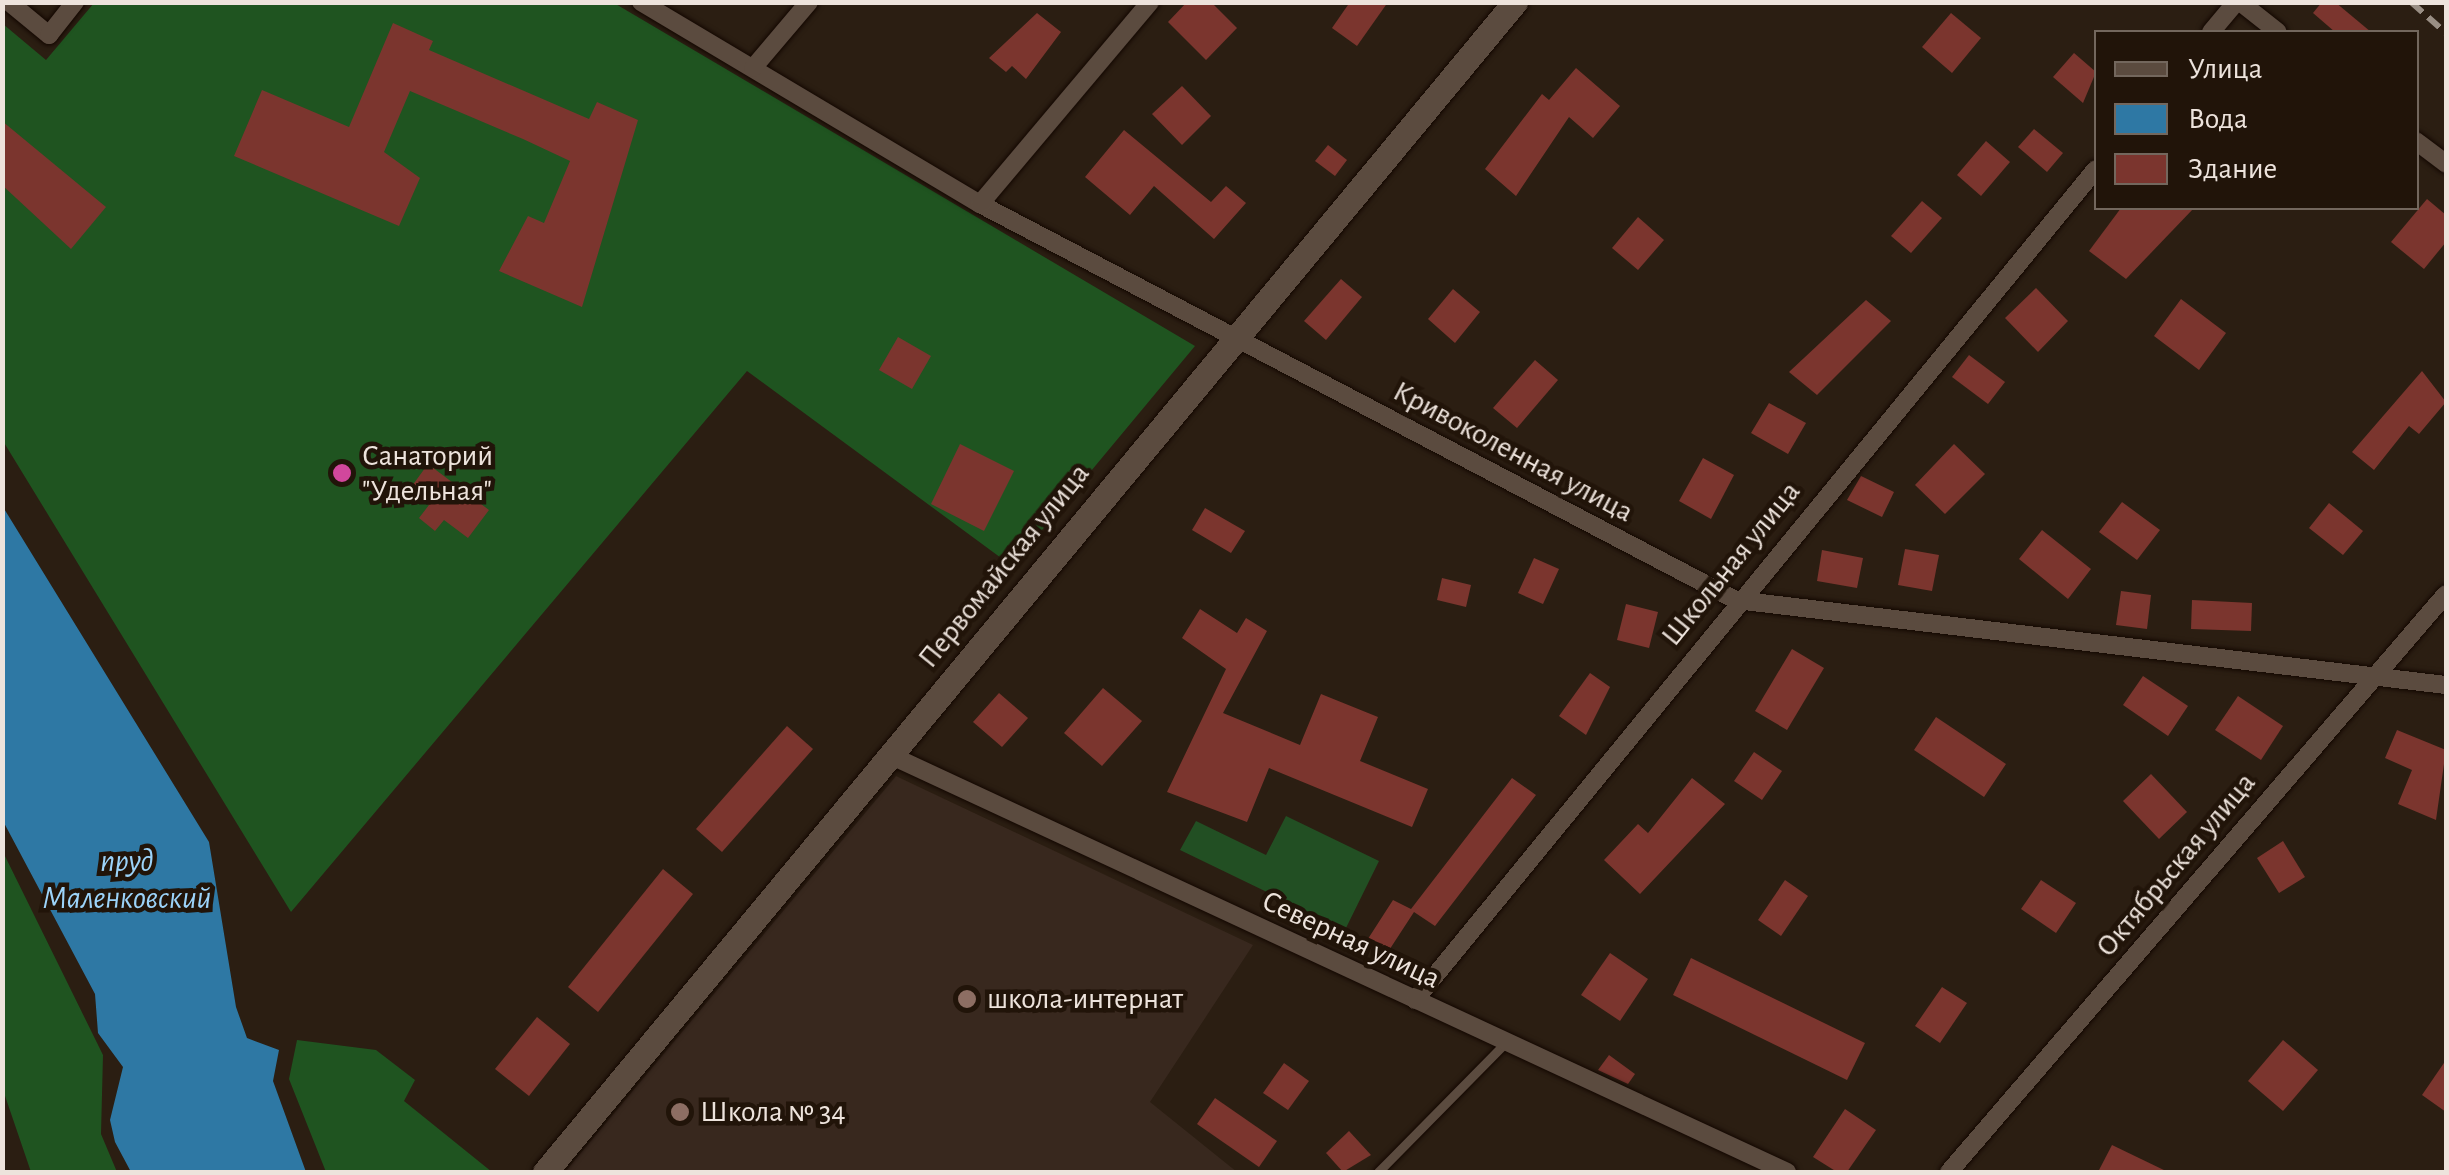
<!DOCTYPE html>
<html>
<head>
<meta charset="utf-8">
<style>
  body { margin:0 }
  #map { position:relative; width:2449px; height:1175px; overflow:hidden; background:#2b1e12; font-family:"Alegreya Sans",sans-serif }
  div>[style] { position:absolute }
  .education>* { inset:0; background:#38281e }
  .green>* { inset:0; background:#224f23 }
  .forest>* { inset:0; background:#1f5420 }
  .water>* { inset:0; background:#2e78a4 }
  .building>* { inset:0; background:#7b352e }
  .roads { filter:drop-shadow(0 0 2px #130701) drop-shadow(0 0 2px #130701) }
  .service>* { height:9px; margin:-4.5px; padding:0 4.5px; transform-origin:4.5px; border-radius:4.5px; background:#5b4b3f }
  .minor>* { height:18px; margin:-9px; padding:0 9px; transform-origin:9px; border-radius:9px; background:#5b4b3f }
  .secondary>* { height:25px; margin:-12.5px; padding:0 12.5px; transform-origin:12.5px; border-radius:12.5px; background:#5b4b3f }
  .rail>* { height:6px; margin-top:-3px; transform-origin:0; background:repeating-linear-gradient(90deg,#998e84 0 15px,transparent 0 23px) }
  .dots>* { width:28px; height:28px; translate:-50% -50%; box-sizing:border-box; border:5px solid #211409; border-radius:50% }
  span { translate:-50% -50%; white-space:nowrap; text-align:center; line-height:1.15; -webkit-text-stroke:9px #211409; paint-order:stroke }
  .street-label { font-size:30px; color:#ede3dc }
  .poi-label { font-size:30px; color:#ede3dc }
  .left { translate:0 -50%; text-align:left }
  .water-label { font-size:32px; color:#9cd3f9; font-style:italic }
  .frame { position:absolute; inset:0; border:5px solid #ede3dc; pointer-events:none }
  .legend { position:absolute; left:2094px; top:30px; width:325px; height:180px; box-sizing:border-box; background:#211409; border:2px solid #73675d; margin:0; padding:12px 18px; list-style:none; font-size:30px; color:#ede3dc }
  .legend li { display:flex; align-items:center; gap:20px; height:50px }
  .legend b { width:50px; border:2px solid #73675d }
</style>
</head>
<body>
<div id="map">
  <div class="education">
    <div style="clip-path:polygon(896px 776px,1253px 945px,1150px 1102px,1237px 1172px,565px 1172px)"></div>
  </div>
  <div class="green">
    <div style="clip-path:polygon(1286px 816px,1379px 861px,1345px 930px,1180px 850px,1196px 821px,1266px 855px)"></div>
  </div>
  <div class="forest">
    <div style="clip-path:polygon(94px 3px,614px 3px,1195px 346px,1012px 566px,747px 371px,291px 912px,3px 441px,3px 24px,46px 60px)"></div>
    <div style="clip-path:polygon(2px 850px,103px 1055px,101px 1134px,117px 1172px,31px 1172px,3px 1090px)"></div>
    <div style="clip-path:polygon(297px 1040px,376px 1050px,415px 1080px,404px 1101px,492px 1172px,326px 1172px,289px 1079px)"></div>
  </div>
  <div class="water">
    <div style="clip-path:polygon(3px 507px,209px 842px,236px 1007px,247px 1038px,279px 1050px,273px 1081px,306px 1172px,131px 1172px,115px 1142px,110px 1120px,123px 1067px,98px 1033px,95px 994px,3px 821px)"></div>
  </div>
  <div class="building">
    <div style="clip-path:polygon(1187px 2px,1211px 2px,1237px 28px,1206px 60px,1168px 22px)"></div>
    <div style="clip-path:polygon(1350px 2px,1388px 2px,1357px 46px,1332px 28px)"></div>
    <div style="clip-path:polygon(2322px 2px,2335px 2px,2371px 32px,2335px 32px,2313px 13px)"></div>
    <div style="clip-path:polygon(1037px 13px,1061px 32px,1026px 79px,1012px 66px,1006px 72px,989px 58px)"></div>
    <div style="clip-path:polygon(1951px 13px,1981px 38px,1952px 73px,1922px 47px)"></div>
    <div style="clip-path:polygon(393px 23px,433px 41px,429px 50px,589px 119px,597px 102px,638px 120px,582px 307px,499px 271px,528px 216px,544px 223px,570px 161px,523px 139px,410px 91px,384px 152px,420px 178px,399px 226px,234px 156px,262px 90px,349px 127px)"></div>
    <div style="clip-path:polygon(2074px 53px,2096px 72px,2083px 103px,2053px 77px)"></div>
    <div style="clip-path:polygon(1576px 68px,1620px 106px,1593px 138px,1569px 117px,1516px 196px,1485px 169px,1542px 94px,1549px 100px)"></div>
    <div style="clip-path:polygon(1182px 86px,1211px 116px,1182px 145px,1152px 114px)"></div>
    <div style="clip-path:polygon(2px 121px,106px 207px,71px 249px,2px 185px)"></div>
    <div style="clip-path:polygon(2034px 129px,2063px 153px,2047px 172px,2018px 147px)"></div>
    <div style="clip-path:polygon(1124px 130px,1211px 202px,1226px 186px,1246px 203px,1214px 239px,1154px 186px,1130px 215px,1085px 177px)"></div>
    <div style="clip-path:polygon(1986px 141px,2010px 162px,1981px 196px,1957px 175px)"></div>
    <div style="clip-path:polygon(1328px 145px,1347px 160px,1335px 176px,1315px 161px)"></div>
    <div style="clip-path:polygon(2427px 199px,2446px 215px,2446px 242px,2424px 269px,2391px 242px)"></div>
    <div style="clip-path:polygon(1922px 201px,1942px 218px,1911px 253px,1891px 236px)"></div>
    <div style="clip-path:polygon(2121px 208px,2194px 208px,2126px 279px,2089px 251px)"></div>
    <div style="clip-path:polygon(1638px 217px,1664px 240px,1638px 270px,1612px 248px)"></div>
    <div style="clip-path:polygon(1341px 279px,1362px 297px,1326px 340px,1304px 321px)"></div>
    <div style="clip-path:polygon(2036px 288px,2068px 321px,2038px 352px,2005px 318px)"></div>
    <div style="clip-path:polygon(1453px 289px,1480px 312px,1455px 343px,1428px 319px)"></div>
    <div style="clip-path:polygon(2181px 299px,2226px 333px,2199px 370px,2154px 336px)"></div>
    <div style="clip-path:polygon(1866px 300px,1891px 321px,1817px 395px,1789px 372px)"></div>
    <div style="clip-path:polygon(898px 337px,931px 356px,912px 389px,879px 370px)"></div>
    <div style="clip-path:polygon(1969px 355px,2005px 382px,1988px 404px,1952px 377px)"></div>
    <div style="clip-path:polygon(1535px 360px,1558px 380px,1517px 428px,1493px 408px)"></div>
    <div style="clip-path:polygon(2422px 371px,2446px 402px,2419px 434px,2409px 426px,2374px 470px,2352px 452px)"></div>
    <div style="clip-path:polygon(1769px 403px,1806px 423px,1788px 454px,1751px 433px)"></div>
    <div style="clip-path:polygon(960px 444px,1014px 471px,984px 531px,931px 504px)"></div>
    <div style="clip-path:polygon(1954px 444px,1985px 474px,1945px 514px,1915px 485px)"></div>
    <div style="clip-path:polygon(1703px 458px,1734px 475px,1711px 519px,1679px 501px)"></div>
    <div style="clip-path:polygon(428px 464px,489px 510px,468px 538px,444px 520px,435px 531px,419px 518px,429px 505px,409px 490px)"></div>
    <div style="clip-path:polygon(1861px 476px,1894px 492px,1882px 517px,1847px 500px)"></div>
    <div style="clip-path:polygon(2122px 502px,2160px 530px,2137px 560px,2099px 532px)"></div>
    <div style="clip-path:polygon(2329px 503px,2363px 531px,2343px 555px,2309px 528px)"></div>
    <div style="clip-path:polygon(1205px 508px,1245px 531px,1231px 553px,1192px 530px)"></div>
    <div style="clip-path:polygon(2042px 530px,2091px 569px,2068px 599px,2019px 559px)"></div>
    <div style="clip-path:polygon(1905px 549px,1939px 555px,1932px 591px,1898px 585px)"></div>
    <div style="clip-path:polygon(1822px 550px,1863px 558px,1857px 588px,1817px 581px)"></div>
    <div style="clip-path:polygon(1534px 558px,1559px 569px,1543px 604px,1518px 593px)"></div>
    <div style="clip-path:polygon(1442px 578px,1471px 585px,1466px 607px,1437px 600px)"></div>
    <div style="clip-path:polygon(2121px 591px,2151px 595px,2147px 629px,2116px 625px)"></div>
    <div style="clip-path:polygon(2192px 600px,2252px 603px,2251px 631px,2191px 629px)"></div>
    <div style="clip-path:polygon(1626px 604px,1658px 612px,1649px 648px,1617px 640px)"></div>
    <div style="clip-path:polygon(1200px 609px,1237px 633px,1246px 618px,1267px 631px,1223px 713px,1300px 745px,1321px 694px,1378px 717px,1360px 761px,1428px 789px,1412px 827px,1269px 768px,1247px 822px,1167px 792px,1226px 669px,1182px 638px)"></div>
    <div style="clip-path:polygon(1792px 649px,1824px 668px,1787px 730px,1755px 711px)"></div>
    <div style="clip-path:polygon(1590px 673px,1610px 687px,1586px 735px,1559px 716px)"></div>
    <div style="clip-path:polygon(2143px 676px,2188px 706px,2168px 736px,2123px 705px)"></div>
    <div style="clip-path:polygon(1103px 688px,1142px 721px,1102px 766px,1064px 733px)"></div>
    <div style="clip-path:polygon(999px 693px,1028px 718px,1002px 747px,973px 722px)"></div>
    <div style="clip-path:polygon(2238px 696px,2283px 726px,2261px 760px,2215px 730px)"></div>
    <div style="clip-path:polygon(1936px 717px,2006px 764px,1984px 797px,1914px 750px)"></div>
    <div style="clip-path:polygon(787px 726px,813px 749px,722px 852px,696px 829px)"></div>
    <div style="clip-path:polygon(2397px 730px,2446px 750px,2436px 820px,2398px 804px,2412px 770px,2385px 758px)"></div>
    <div style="clip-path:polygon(1754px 752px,1782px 771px,1762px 800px,1734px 781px)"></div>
    <div style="clip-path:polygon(2151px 774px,2187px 812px,2159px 839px,2123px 801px)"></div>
    <div style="clip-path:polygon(1512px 778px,1536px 795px,1435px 926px,1414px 912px,1384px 958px,1364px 945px,1393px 900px,1411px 909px)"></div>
    <div style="clip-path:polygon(1692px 778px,1725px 804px,1640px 894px,1604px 860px,1638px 824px,1648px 833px)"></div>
    <div style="clip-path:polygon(2283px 841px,2305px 877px,2279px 893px,2257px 858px)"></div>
    <div style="clip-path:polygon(663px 869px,693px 894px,598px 1012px,568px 987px)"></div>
    <div style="clip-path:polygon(1785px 880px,1808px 896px,1781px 936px,1758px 920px)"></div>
    <div style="clip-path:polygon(2041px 880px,2076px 903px,2056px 933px,2021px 909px)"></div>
    <div style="clip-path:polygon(1610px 953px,1648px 979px,1620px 1021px,1581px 995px)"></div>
    <div style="clip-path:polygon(1691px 958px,1865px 1043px,1847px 1080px,1673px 995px)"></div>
    <div style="clip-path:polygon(1942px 987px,1967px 1003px,1940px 1043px,1915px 1026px)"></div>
    <div style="clip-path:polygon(537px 1017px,570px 1044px,529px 1096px,495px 1069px)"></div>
    <div style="clip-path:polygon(2283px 1040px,2318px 1070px,2283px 1111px,2248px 1081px)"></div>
    <div style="clip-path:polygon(1609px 1055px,1635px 1074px,1628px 1084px,1598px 1070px)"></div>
    <div style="clip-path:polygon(2446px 1060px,2446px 1112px,2422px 1095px)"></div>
    <div style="clip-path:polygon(1284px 1063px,1309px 1081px,1288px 1110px,1263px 1093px)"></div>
    <div style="clip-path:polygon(1215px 1098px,1277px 1141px,1259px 1167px,1197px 1124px)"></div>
    <div style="clip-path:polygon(1845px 1109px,1876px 1130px,1847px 1172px,1837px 1172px,1813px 1157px)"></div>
    <div style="clip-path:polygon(1349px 1131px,1371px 1155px,1343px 1172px,1326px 1153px)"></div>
    <div style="clip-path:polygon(2112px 1145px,2168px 1172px,2098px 1172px)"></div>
  </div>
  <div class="roads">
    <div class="service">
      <div style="left:1378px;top:1172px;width:182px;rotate:-45.4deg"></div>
    </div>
    <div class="minor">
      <div style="left:9px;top:2px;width:52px;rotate:39.5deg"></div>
      <div style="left:49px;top:35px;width:42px;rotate:-51.8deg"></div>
      <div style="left:641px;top:2px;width:395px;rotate:30.8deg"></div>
      <div style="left:980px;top:204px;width:853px;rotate:27.65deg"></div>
      <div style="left:1736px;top:600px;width:715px;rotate:6.83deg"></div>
      <div style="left:2240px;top:2px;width:48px;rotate:38.3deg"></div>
      <div style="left:2211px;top:32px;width:39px;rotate:-50deg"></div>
      <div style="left:753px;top:68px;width:87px;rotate:-49.7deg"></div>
      <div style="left:2416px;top:141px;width:38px;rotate:37deg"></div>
      <div style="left:980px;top:204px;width:264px;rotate:-49.9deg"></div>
      <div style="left:892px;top:756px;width:987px;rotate:24.93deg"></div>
      <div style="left:1415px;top:1000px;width:1074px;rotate:-50.67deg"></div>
      <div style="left:1949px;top:1172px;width:762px;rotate:-49.31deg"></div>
    </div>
    <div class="secondary">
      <div style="left:545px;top:1172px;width:1520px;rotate:-50.34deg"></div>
    </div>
  </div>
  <div class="rail">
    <div style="left:2411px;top:2px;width:47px;rotate:41.5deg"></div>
  </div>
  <div class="dots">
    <div style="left:342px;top:473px;background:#d1479c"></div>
    <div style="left:967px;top:999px;background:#8d6e63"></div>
    <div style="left:680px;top:1112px;background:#8d6e63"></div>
  </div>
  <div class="street-label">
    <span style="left:1513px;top:452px;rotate:28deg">Кривоколенная улица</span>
    <span style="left:1731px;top:564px;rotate:-51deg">Школьная улица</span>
    <span style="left:1004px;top:566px;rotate:-51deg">Первомайская улица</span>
    <span style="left:2176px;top:865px;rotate:-50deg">Октябрьская улица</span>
    <span style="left:1351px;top:940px;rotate:25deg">Северная улица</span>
  </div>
  <div class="poi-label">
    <span class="left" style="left:362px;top:473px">Санаторий<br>"Удельная"</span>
    <span class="left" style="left:987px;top:999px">школа-интернат</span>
    <span class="left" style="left:700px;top:1112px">Школа № 34</span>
  </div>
  <div class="water-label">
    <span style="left:127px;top:880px">пруд<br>Маленковский</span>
  </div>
  <div class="frame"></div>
  <ul class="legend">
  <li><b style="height:12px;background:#5b4b3f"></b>Улица</li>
  <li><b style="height:28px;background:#2e78a4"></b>Вода</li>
  <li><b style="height:28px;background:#7b352e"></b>Здание</li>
  </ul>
</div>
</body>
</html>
